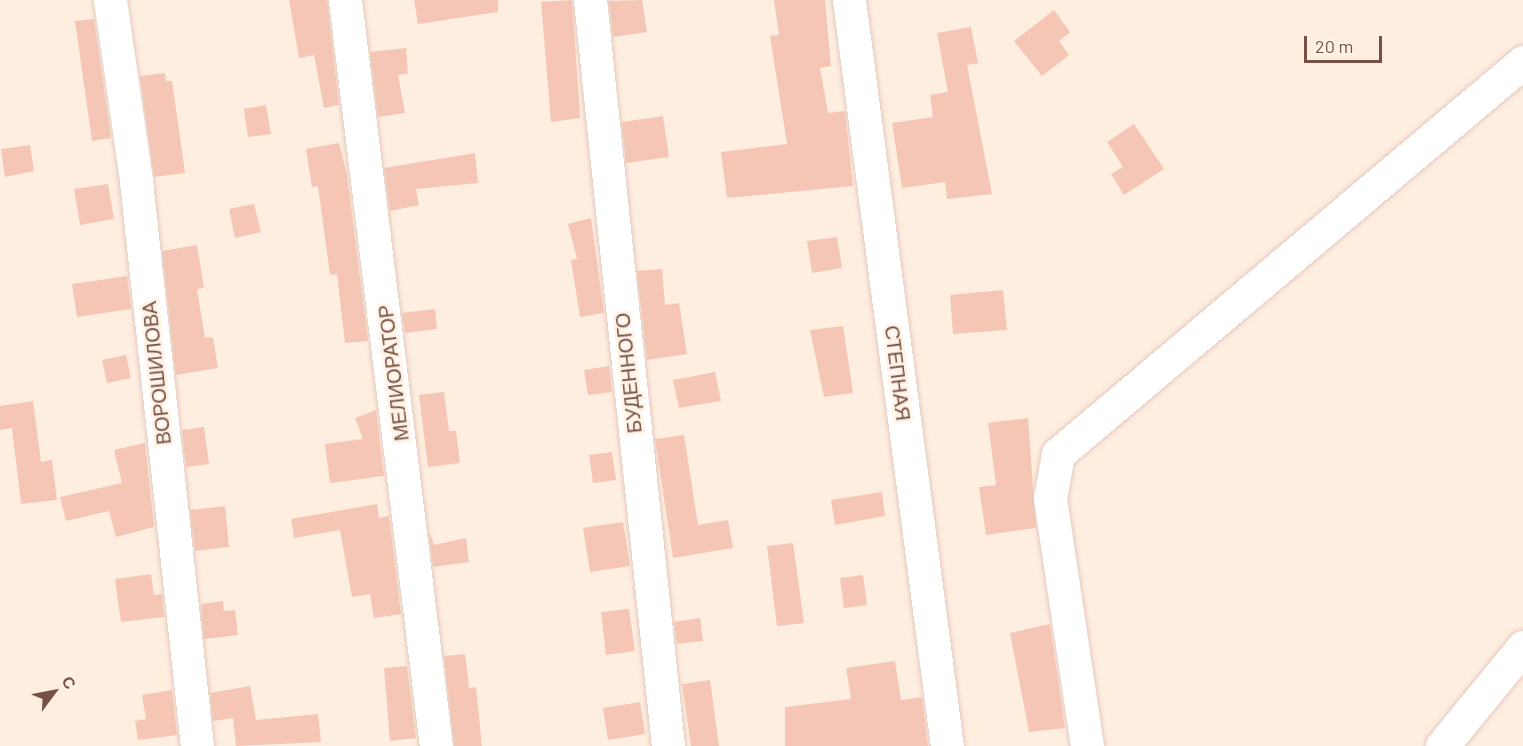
<!DOCTYPE html>
<html>
<head>
<meta charset="utf-8">
<style>
  body { margin:0 }
  #map { position:relative; width:1523px; height:746px; overflow:hidden; background:#feeee0; font-family:Barlow,sans-serif }
  div>[style] { position:absolute }
  .building>* { inset:0; background:#f5c6b5 }
  .roads { filter:drop-shadow(0 0 2px #e5cabe) drop-shadow(0 0 2px #e5cabe) }
  .minor>* { height:33px; margin:-16.5px; padding:0 16.5px; transform-origin:16.5px; border-radius:16.5px; background:#fff }
  span { translate:-50% -50%; white-space:nowrap; text-align:center; line-height:1.15; -webkit-text-stroke:6px #fff3e8; paint-order:stroke }
  .street-label { font-size:20px; color:#765045 }
  .north { position:absolute; left:24px; top:662px; width:60px; height:60px; -webkit-text-stroke:4px #fff3e8; paint-order:stroke; rotate:58deg; font-size:16px; font-weight:700; line-height:24px; text-align:center; color:#765045 }
  .north::after { content:''; display:block; margin:auto; width:21px; height:27px; background:#765045; clip-path:polygon(50% 0,100% 100%,50% 72%,0 100%) }
  .scale { position:absolute; left:1304px; top:36px; width:78px; height:27px; box-sizing:border-box; border:3px solid #765045; border-top:0; padding-left:8px; font-size:18px; line-height:21px; white-space:nowrap; color:#765045; -webkit-text-stroke:4px #fff3e8; paint-order:stroke }
</style>
</head>
<body>
<div id="map">
  <div class="building">
    <div style="clip-path:polygon(289px 0,327px 0,339px 105px,324px 108px,314px 55px,299px 58px)"></div>
    <div style="clip-path:polygon(414px 0,498px 0,498px 12px,418px 24px)"></div>
    <div style="clip-path:polygon(572px 0,580px 118px,551px 122px,541px 2px)"></div>
    <div style="clip-path:polygon(642px 0,647px 32px,613px 37px,609px 1px)"></div>
    <div style="clip-path:polygon(774px 0,825px 0,831px 66px,820px 68px,828px 113px,845px 111px,853px 186px,727px 198px,721px 152px,787px 144px,770px 36px,779px 35px)"></div>
    <div style="clip-path:polygon(1054px 10px,1070px 32px,1059px 41px,1069px 55px,1042px 76px,1014px 41px)"></div>
    <div style="clip-path:polygon(94px 19px,111px 138px,92px 141px,75px 21px)"></div>
    <div style="clip-path:polygon(971px 27px,978px 63px,967px 65px,992px 194px,947px 199px,945px 182px,902px 188px,892px 123px,933px 117px,930px 95px,948px 92px,937px 33px)"></div>
    <div style="clip-path:polygon(406px 48px,408px 74px,398px 75px,405px 113px,378px 117px,370px 52px)"></div>
    <div style="clip-path:polygon(165px 73px,166px 81px,172px 81px,185px 173px,154px 177px,140px 76px)"></div>
    <div style="clip-path:polygon(266px 105px,271px 134px,248px 137px,244px 109px)"></div>
    <div style="clip-path:polygon(663px 116px,669px 157px,626px 163px,622px 122px)"></div>
    <div style="clip-path:polygon(1134px 124px,1164px 169px,1124px 195px,1111px 174px,1123px 167px,1107px 142px)"></div>
    <div style="clip-path:polygon(339px 143px,347px 175px,368px 341px,345px 343px,337px 274px,330px 275px,318px 186px,312px 187px,306px 149px)"></div>
    <div style="clip-path:polygon(30px 145px,34px 171px,5px 177px,1px 149px)"></div>
    <div style="clip-path:polygon(475px 153px,478px 183px,416px 189px,419px 205px,390px 211px,384px 168px)"></div>
    <div style="clip-path:polygon(108px 184px,114px 219px,80px 225px,74px 189px)"></div>
    <div style="clip-path:polygon(254px 204px,261px 232px,235px 238px,229px 209px)"></div>
    <div style="clip-path:polygon(591px 218px,604px 313px,580px 317px,571px 260px,577px 259px,568px 224px)"></div>
    <div style="clip-path:polygon(837px 237px,842px 268px,812px 273px,807px 241px)"></div>
    <div style="clip-path:polygon(197px 245px,204px 288px,197px 289px,205px 338px,213px 337px,218px 368px,176px 375px,162px 251px)"></div>
    <div style="clip-path:polygon(662px 269px,665px 305px,679px 303px,687px 354px,647px 360px,637px 271px)"></div>
    <div style="clip-path:polygon(127px 276px,131px 309px,77px 317px,72px 284px)"></div>
    <div style="clip-path:polygon(1003px 290px,1007px 330px,953px 334px,950px 295px)"></div>
    <div style="clip-path:polygon(435px 309px,437px 329px,405px 333px,402px 313px)"></div>
    <div style="clip-path:polygon(843px 326px,853px 393px,824px 397px,810px 330px)"></div>
    <div style="clip-path:polygon(126px 355px,131px 378px,107px 383px,102px 360px)"></div>
    <div style="clip-path:polygon(609px 366px,612px 392px,588px 395px,584px 370px)"></div>
    <div style="clip-path:polygon(715px 372px,721px 401px,679px 408px,673px 380px)"></div>
    <div style="clip-path:polygon(444px 392px,449px 431px,456px 431px,460px 463px,428px 467px,419px 395px)"></div>
    <div style="clip-path:polygon(33px 401px,41px 462px,52px 460px,57px 500px,21px 504px,12px 428px,0 430px,0 406px)"></div>
    <div style="clip-path:polygon(376px 410px,384px 476px,330px 483px,325px 444px,363px 439px,355px 418px)"></div>
    <div style="clip-path:polygon(1028px 418px,1036px 528px,986px 535px,979px 487px,996px 485px,988px 423px)"></div>
    <div style="clip-path:polygon(204px 427px,209px 464px,186px 467px,182px 430px)"></div>
    <div style="clip-path:polygon(684px 435px,698px 525px,728px 520px,733px 548px,673px 558px,655px 439px)"></div>
    <div style="clip-path:polygon(145px 443px,154px 527px,116px 537px,109px 511px,66px 521px,60px 497px,122px 483px,114px 450px)"></div>
    <div style="clip-path:polygon(612px 452px,616px 480px,593px 483px,589px 455px)"></div>
    <div style="clip-path:polygon(882px 492px,885px 516px,835px 525px,831px 500px)"></div>
    <div style="clip-path:polygon(377px 504px,379px 518px,389px 516px,401px 614px,374px 618px,370px 594px,352px 597px,340px 530px,294px 538px,291px 519px)"></div>
    <div style="clip-path:polygon(225px 506px,229px 547px,195px 551px,190px 510px)"></div>
    <div style="clip-path:polygon(623px 522px,630px 566px,590px 572px,583px 528px)"></div>
    <div style="clip-path:polygon(429px 532px,434px 545px,466px 538px,469px 562px,433px 567px)"></div>
    <div style="clip-path:polygon(793px 543px,804px 623px,777px 626px,767px 546px)"></div>
    <div style="clip-path:polygon(151px 574px,154px 595px,162px 594px,164px 617px,121px 622px,115px 579px)"></div>
    <div style="clip-path:polygon(863px 575px,867px 605px,844px 608px,840px 578px)"></div>
    <div style="clip-path:polygon(223px 601px,224px 611px,235px 610px,238px 635px,204px 639px,201px 604px)"></div>
    <div style="clip-path:polygon(629px 609px,635px 651px,606px 655px,601px 612px)"></div>
    <div style="clip-path:polygon(700px 618px,703px 641px,677px 644px,674px 622px)"></div>
    <div style="clip-path:polygon(1050px 624px,1065px 728px,1029px 732px,1010px 633px)"></div>
    <div style="clip-path:polygon(465px 654px,469px 688px,476px 687px,482px 746px,454px 746px,444px 656px)"></div>
    <div style="clip-path:polygon(895px 661px,901px 700px,922px 697px,928px 746px,785px 746px,785px 707px,851px 699px,846px 668px)"></div>
    <div style="clip-path:polygon(407px 666px,416px 738px,390px 741px,384px 668px)"></div>
    <div style="clip-path:polygon(710px 680px,719px 746px,691px 746px,682px 684px)"></div>
    <div style="clip-path:polygon(250px 686px,256px 720px,318px 714px,321px 742px,236px 746px,233px 718px,213px 721px,210px 693px)"></div>
    <div style="clip-path:polygon(172px 690px,177px 735px,138px 740px,135px 721px,146px 719px,142px 695px)"></div>
    <div style="clip-path:polygon(640px 702px,645px 734px,608px 740px,603px 708px)"></div>
  </div>
  <div class="roads">
    <div class="minor">
      <div style="left:110px;top:0;width:183px;rotate:81.8deg"></div>
      <div style="left:136px;top:181px;width:568px;rotate:83.84deg"></div>
      <div style="left:345px;top:0;width:752px;rotate:83.05deg"></div>
      <div style="left:590px;top:0;width:750px;rotate:84.03deg"></div>
      <div style="left:849px;top:0;width:752px;rotate:82.52deg"></div>
      <div style="left:1087px;top:746px;width:251px;rotate:-98.5deg"></div>
      <div style="left:1050px;top:498px;width:45px;rotate:-79.7deg"></div>
      <div style="left:1058px;top:454px;width:608px;rotate:-40.13deg"></div>
      <div style="left:1442px;top:746px;width:128px;rotate:-50.7deg"></div>
    </div>
  </div>
  <div class="street-label">
    <span style="left:156px;top:373px;rotate:-96deg">ВОРОШИЛОВА</span>
    <span style="left:393px;top:373px;rotate:-97deg">МЕЛИОРАТОР</span>
    <span style="left:628px;top:373px;rotate:-96deg">БУДЕННОГО</span>
    <span style="left:898px;top:373px;rotate:83deg">СТЕПНАЯ</span>
  </div>
  <div class="north">С</div>
  <div class="scale">20 m</div>
</div>
</body>
</html>
